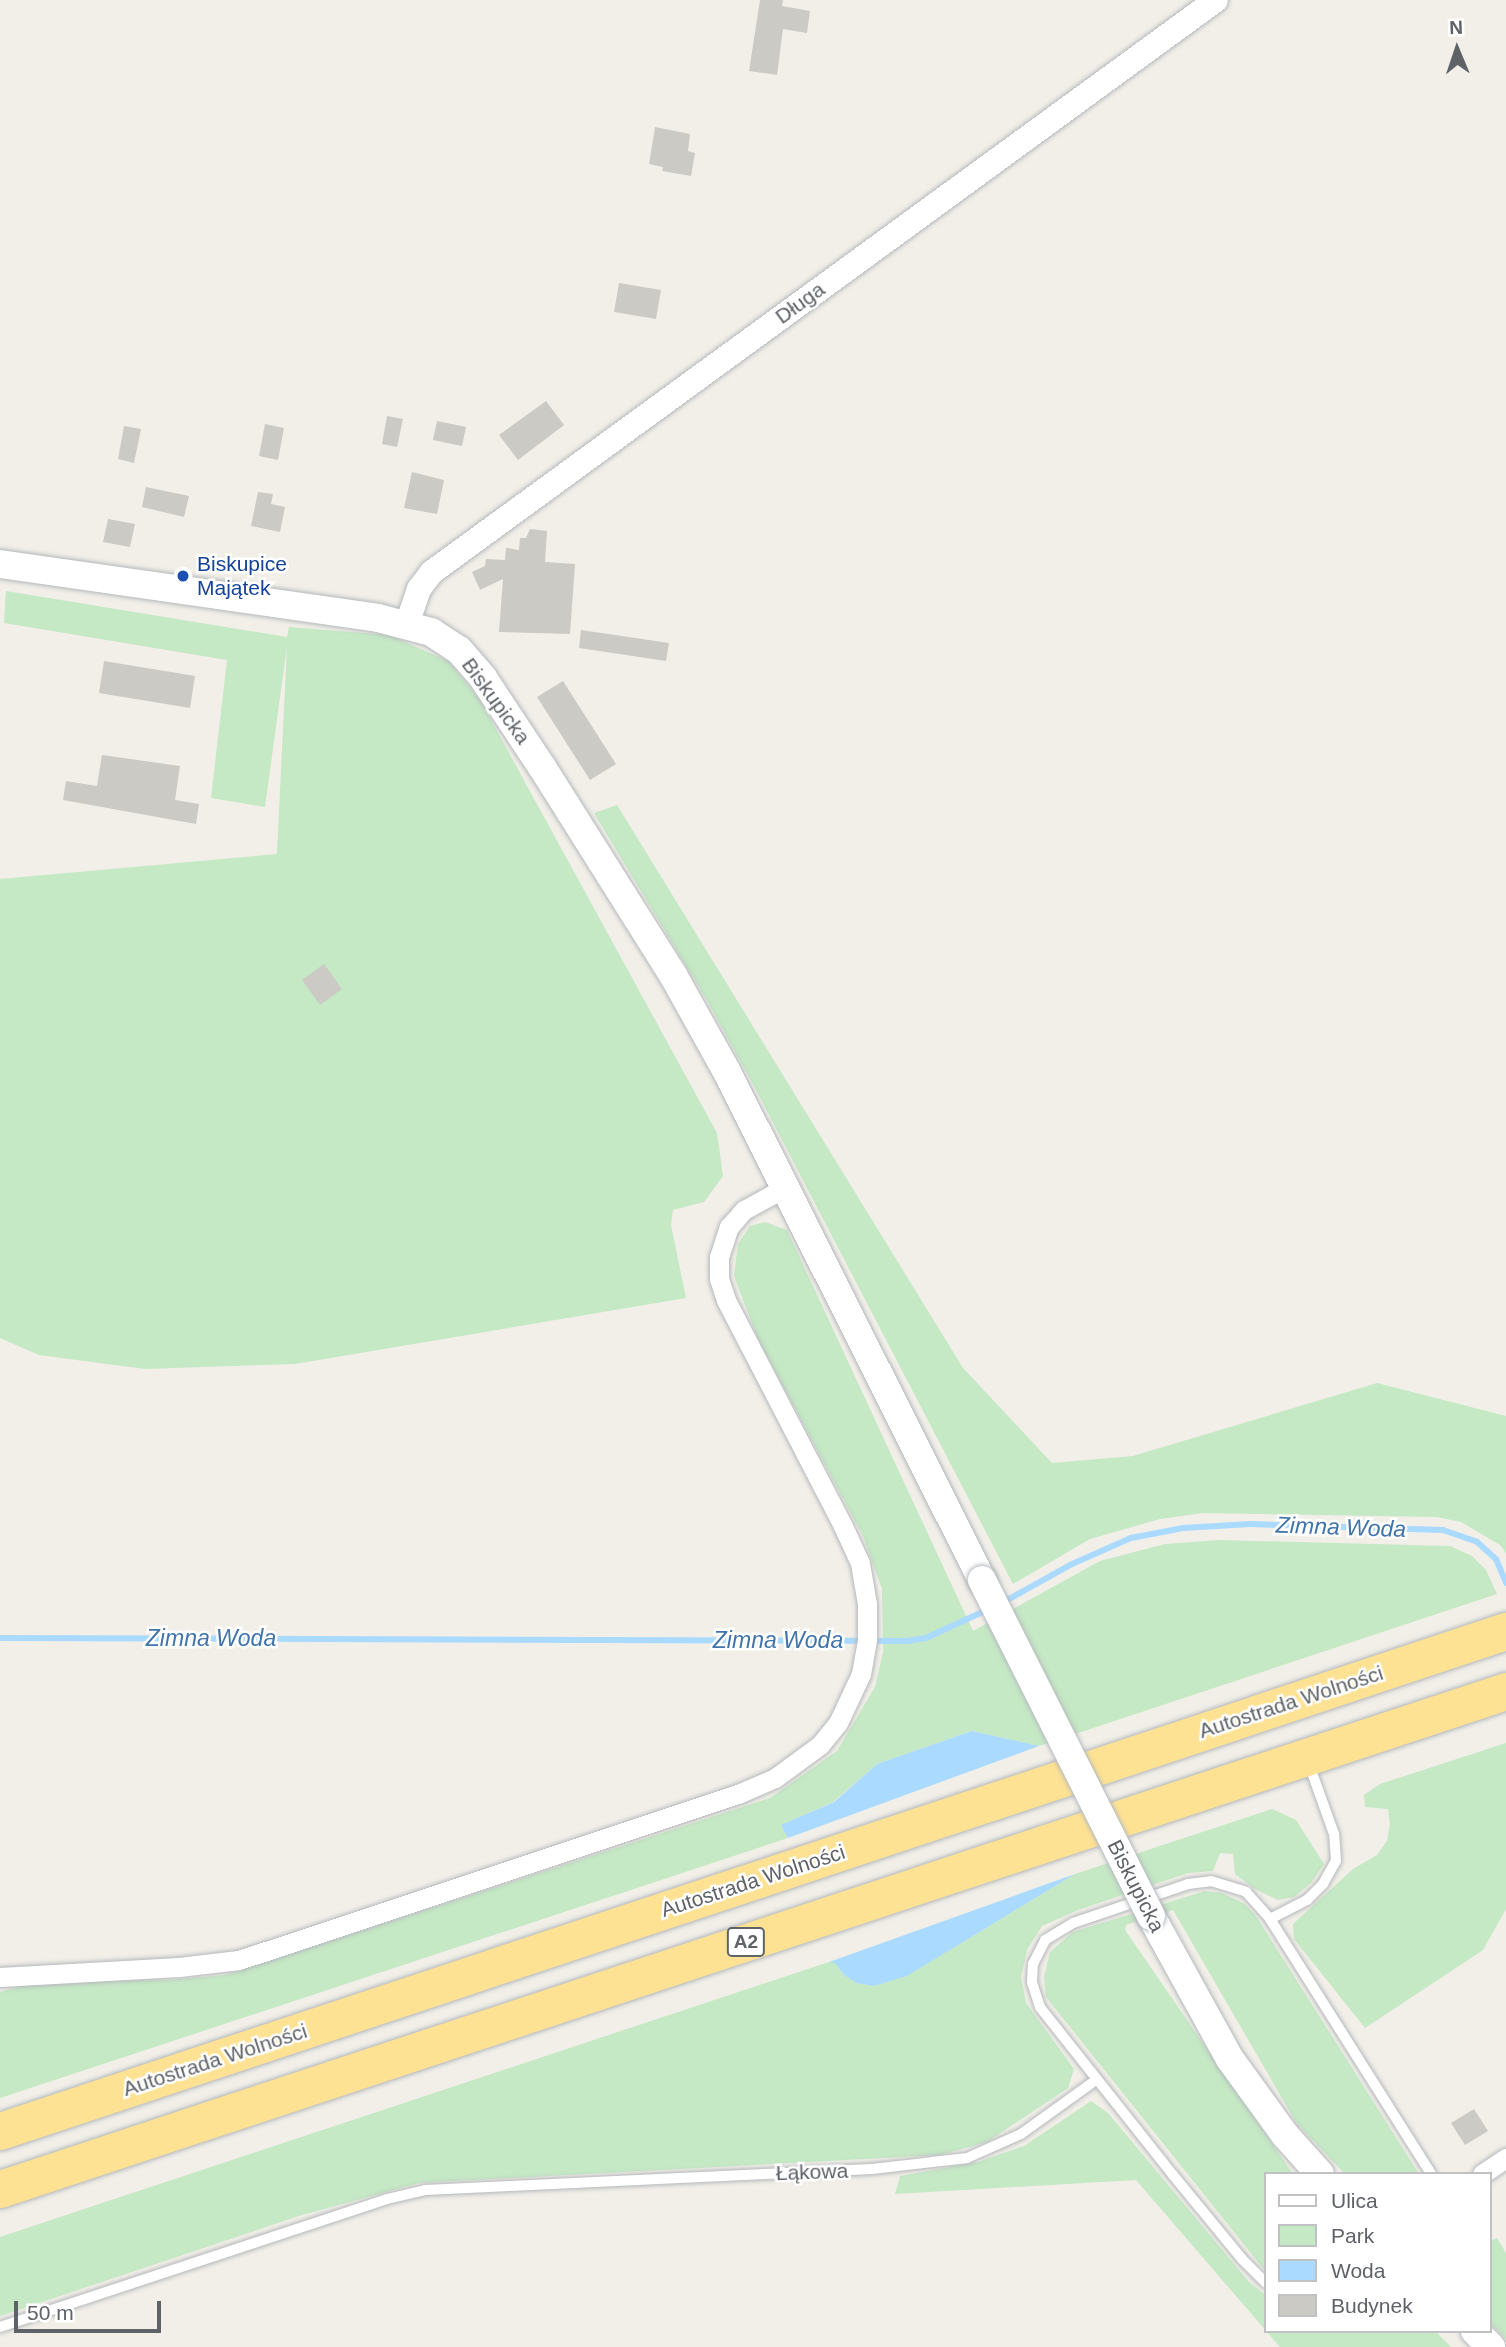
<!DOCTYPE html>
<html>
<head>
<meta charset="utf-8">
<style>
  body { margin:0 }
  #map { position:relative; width:1506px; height:2347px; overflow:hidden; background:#f1efe8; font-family:Arial,sans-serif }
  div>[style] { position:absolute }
  .green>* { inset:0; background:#c5e8c5 }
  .water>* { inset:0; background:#aadaff }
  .stream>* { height:6px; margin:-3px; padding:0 3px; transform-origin:3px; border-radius:3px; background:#aadaff }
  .building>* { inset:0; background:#cccac5 }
  .roads { filter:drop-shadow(0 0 2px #b5b8bc) drop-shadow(0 0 2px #b5b8bc) }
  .service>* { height:10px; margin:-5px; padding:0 5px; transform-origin:5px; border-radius:5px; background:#fff }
  .minor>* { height:19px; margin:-9.5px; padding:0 9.5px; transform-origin:9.5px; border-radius:9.5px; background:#fff }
  .tertiary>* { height:24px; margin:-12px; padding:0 12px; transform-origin:12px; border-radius:12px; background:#fff }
  .secondary>* { height:28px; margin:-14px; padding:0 14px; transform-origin:14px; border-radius:14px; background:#fff }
  .motorway>* { height:37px; margin:-18.5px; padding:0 18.5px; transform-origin:18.5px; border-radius:18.5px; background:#fde293 }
  .bridges { filter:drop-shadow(0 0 2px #b6babf) drop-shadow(0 0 2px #b6babf) }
  .secondary-bridge>* { height:28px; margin:-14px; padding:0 14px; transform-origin:14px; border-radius:14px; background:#fff }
  .dots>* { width:19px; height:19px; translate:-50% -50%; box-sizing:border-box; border:4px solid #fff; border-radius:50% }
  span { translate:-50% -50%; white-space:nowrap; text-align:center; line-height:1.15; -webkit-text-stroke:5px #fff; paint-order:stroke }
  .shield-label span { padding:2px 5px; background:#fff; border:2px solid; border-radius:5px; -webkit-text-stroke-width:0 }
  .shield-label { font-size:19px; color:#5f6368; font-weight:700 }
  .street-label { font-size:21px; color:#5f6368 }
  .transit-label { font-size:21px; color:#164399 }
  .left { translate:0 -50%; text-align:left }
  .water-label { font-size:23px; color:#4174aa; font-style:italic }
  .legend { position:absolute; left:1264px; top:2172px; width:228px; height:161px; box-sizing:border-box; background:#fff; border:2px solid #bfc1c3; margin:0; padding:9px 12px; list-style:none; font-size:21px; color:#5f6368 }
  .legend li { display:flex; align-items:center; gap:14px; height:35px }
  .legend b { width:35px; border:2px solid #bfc1c3 }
  .north { position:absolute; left:1422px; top:14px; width:70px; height:70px; -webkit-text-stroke:5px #fff; paint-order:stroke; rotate:358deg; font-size:19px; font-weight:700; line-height:28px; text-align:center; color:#5f6368 }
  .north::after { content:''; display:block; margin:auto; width:24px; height:32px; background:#5f6368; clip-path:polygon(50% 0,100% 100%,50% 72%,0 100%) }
  .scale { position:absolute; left:14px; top:2301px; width:147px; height:32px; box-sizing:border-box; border:4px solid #5f6368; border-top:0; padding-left:9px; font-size:21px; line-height:24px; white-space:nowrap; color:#5f6368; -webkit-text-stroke:5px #fff; paint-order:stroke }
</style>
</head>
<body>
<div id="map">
  <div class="green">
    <div style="clip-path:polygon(6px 591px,287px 637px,289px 627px,389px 635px,448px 661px,480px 700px,717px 1133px,723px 1176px,704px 1202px,673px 1210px,671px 1225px,686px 1298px,295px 1364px,145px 1369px,39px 1355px,0 1338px,0 879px,277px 854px,287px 646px,265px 807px,211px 798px,227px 660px,4px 623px)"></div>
    <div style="clip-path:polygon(617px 805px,963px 1368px,1052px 1463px,1133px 1456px,1377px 1383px,1506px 1416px,1506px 1553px,1500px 1545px,1461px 1522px,1437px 1517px,1203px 1513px,1160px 1519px,1090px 1539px,1013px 1584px,755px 1088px,706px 999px,594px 813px)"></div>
    <div style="clip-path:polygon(765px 1222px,787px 1230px,973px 1631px,1100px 1561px,1165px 1544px,1219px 1540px,1450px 1546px,1472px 1556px,1486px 1570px,1497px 1594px,1039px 1746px,972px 1731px,877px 1764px,833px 1802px,782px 1825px,788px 1838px,0 2098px,0 1992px,39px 1981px,168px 1980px,225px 1975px,770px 1798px,837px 1751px,875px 1687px,883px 1652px,882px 1589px,863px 1536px,758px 1339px,734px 1276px,738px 1244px,750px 1226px)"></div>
    <div style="clip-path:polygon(1506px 1743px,1506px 1909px,1483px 1950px,1365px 2028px,1294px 1939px,1293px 1924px,1353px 1869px,1377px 1855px,1387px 1841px,1390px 1824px,1388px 1809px,1365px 1807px,1364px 1795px,1380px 1784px)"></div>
    <div style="clip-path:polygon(1272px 1809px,1296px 1820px,1324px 1864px,1311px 1883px,1294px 1897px,1278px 1900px,1255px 1889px,1235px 1874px,1233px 1854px,1220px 1853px,1213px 1871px,1188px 1873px,1078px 1910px,1042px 1926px,1027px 1950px,1021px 1977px,1026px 2003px,1074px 2069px,1068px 2088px,987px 2142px,940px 2155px,419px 2183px,302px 2215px,0 2316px,0 2237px,829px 1962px,835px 1962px,844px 1975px,857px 1983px,874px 1986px,906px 1976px,1075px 1874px)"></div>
    <div style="clip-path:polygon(1205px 1891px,1222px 1893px,1245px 1904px,1256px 1916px,1419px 2174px,1345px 2174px,1297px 2124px,1173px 1910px,1126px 1925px,1125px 1930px,1293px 2174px,1266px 2174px,1266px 2272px,1046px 1997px,1044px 1977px,1050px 1952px,1073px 1932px)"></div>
    <div style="clip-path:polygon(1091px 2101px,1108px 2113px,1249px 2282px,1266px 2295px,1266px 2331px,1435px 2331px,1451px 2347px,1280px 2347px,1136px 2180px,895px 2194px,900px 2176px,978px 2162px,1024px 2146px)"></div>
    <div style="clip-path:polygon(1497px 2238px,1506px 2253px,1506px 2339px,1490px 2323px,1490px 2241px)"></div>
  </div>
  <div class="water">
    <div style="clip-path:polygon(972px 1731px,1039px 1746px,788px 1838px,781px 1825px,834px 1802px,877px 1764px)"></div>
    <div style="clip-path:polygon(1075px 1874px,907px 1976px,874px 1986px,856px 1983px,844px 1975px,835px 1963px,829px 1962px)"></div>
  </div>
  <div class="stream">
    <div style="left:1000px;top:1604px;width:80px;rotate:-29.1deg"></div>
    <div style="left:1070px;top:1565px;width:67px;rotate:-23.9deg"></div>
    <div style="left:1131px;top:1538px;width:53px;rotate:-10.9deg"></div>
    <div style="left:1183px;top:1528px;width:67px;rotate:-3.4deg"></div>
    <div style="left:1250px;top:1524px;width:193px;rotate:1.8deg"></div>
    <div style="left:1443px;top:1530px;width:36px;rotate:19deg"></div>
    <div style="left:1477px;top:1542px;width:25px;rotate:42deg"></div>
    <div style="left:1496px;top:1559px;width:26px;rotate:67deg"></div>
    <div style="left:0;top:1638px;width:907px;rotate:0.19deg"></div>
    <div style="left:907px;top:1641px;width:19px;rotate:-9deg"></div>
    <div style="left:926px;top:1638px;width:67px;rotate:-24.7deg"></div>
  </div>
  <div class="building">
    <div style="clip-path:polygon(760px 0,783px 0,782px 6px,810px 11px,807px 33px,783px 29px,777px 75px,749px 71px)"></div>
    <div style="clip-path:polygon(655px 127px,690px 134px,688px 151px,695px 153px,691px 176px,662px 171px,663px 167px,649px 164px)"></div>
    <div style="clip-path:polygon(619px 283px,661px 290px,656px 319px,614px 312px)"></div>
    <div style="clip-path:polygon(546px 401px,564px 425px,518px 460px,499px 435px)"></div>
    <div style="clip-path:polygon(387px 416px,403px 419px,397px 447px,382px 444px)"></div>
    <div style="clip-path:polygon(437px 421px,466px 427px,462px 446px,433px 440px)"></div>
    <div style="clip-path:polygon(265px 424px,284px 428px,278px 460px,259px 456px)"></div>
    <div style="clip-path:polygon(124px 426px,141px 429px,134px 463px,118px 459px)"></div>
    <div style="clip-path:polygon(412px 472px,444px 480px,437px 514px,404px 508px)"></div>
    <div style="clip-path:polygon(146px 487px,189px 496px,184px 517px,142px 507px)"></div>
    <div style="clip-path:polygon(258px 492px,273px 494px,271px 504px,285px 507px,280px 532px,251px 526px)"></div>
    <div style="clip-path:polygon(108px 519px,135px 524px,130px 547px,103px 542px)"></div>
    <div style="clip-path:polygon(530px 529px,547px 531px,545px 562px,575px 564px,570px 634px,499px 632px,503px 579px,480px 590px,472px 572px,485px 566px,486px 559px,505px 560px,506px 548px,519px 550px,520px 538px,526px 538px)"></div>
    <div style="clip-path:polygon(581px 630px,669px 643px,666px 661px,579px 648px)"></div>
    <div style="clip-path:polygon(104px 661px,195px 676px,190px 708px,99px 693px)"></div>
    <div style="clip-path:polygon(563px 681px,616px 764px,590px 780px,537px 697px)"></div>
    <div style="clip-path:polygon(102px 755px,180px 766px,175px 800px,199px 804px,196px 824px,63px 800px,66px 781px,97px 786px)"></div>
    <div style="clip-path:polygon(324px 964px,342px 989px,320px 1005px,302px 980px)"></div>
    <div style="clip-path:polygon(1474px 2109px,1488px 2131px,1465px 2145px,1451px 2123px)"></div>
  </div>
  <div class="roads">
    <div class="service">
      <div style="left:1270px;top:1919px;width:42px;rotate:-27.2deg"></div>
      <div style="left:1307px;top:1900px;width:23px;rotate:-45deg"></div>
      <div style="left:1323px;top:1884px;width:26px;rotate:-61deg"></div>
      <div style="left:1336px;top:1861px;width:27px;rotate:-94deg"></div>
      <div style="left:1334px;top:1834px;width:74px;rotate:-109.7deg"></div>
      <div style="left:1266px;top:2283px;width:34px;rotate:-135deg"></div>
      <div style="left:1242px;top:2259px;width:109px;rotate:-129.4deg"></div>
      <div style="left:1173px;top:2175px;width:214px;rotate:-128.4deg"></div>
      <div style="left:1040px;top:2007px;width:26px;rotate:-108deg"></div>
      <div style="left:1032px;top:1982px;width:18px;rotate:-87deg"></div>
      <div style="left:1033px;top:1964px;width:27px;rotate:-63deg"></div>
      <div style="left:1045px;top:1940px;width:33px;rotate:-31deg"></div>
      <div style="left:1073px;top:1923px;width:121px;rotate:-18.7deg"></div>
      <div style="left:1188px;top:1884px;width:23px;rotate:-7deg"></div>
      <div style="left:1211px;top:1881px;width:37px;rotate:17deg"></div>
      <div style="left:1246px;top:1892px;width:36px;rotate:48deg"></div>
      <div style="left:1270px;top:1919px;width:302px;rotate:57.7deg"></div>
      <div style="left:0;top:2327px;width:408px;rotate:-18.3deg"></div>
      <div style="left:387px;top:2199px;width:39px;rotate:-13deg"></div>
      <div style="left:425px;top:2190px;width:447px;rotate:-2.7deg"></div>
      <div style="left:872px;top:2169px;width:96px;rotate:-6.6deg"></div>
      <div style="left:967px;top:2158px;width:59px;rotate:-24deg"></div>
      <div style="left:1021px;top:2134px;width:92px;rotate:-35.8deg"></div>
    </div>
    <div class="minor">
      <div style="left:0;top:1977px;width:179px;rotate:-3.2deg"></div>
      <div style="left:179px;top:1967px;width:60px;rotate:-6.7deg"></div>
      <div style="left:239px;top:1960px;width:526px;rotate:-18.4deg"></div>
      <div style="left:738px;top:1794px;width:40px;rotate:-23.4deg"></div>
      <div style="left:775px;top:1778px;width:56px;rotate:-36.3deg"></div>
      <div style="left:820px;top:1745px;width:28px;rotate:-51deg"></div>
      <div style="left:838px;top:1723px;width:54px;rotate:-64.9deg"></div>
      <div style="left:861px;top:1674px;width:36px;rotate:-80deg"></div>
      <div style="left:867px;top:1639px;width:35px;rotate:-90deg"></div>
      <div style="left:867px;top:1604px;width:42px;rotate:-99.7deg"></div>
      <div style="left:860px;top:1563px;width:41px;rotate:-114.7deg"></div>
      <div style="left:843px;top:1526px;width:254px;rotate:-117.4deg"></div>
      <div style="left:726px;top:1300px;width:22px;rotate:-108deg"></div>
      <div style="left:719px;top:1279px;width:22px;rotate:-90deg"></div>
      <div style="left:719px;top:1257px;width:32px;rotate:-72deg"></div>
      <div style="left:729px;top:1227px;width:23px;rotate:-49deg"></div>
      <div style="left:744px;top:1210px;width:48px;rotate:-28.7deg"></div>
      <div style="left:1482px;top:2174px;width:29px;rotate:-34deg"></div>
    </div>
    <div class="tertiary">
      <div style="left:407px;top:624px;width:37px;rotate:-71deg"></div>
      <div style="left:419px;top:589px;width:21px;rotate:-53deg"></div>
      <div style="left:432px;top:572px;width:970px;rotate:-36.11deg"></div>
    </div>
    <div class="secondary">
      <div style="left:0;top:564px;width:382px;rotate:8.1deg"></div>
      <div style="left:378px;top:618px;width:55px;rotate:14.8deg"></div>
      <div style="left:431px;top:632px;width:33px;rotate:33deg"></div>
      <div style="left:459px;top:650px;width:37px;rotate:49deg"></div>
      <div style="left:483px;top:678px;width:107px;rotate:56.5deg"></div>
      <div style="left:542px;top:767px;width:246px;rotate:57.8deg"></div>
      <div style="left:673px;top:975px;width:111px;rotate:60.9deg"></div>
      <div style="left:727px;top:1072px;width:568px;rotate:63.34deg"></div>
      <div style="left:1151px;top:1916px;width:163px;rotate:61.1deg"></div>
      <div style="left:1230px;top:2059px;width:94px;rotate:54.1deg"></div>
      <div style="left:1285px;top:2135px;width:52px;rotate:48.1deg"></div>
      <div style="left:1475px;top:2331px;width:23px;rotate:45deg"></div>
    </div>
    <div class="motorway">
      <div style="left:0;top:2131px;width:1587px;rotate:-18.37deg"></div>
      <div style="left:0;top:2189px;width:1586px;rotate:-18.3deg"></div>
    </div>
  </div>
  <div class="bridges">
    <div class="secondary-bridge">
      <div style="left:982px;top:1580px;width:376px;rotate:63.3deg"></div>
    </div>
  </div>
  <div class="dots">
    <div style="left:183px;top:576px;background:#1a4fb4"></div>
  </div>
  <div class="shield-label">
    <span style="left:746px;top:1942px">A2</span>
  </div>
  <div class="street-label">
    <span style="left:800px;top:303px;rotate:-36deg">Długa</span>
    <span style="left:496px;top:701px;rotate:54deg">Biskupicka</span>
    <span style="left:1291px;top:1702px;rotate:-18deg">Autostrada Wolności</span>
    <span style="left:753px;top:1881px;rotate:-18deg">Autostrada Wolności</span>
    <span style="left:1136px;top:1886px;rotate:63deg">Biskupicka</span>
    <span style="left:215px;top:2060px;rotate:-18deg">Autostrada Wolności</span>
    <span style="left:812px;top:2172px;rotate:-2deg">Łąkowa</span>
  </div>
  <div class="transit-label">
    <span class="left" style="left:197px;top:576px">Biskupice<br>Majątek</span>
  </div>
  <div class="water-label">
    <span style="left:1341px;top:1527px;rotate:2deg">Zimna Woda</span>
    <span style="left:211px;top:1638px">Zimna Woda</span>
    <span style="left:778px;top:1640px">Zimna Woda</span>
  </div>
  <ul class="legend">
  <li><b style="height:9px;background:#fff"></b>Ulica</li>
  <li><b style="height:19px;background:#c5e8c5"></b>Park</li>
  <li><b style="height:19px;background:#aadaff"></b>Woda</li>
  <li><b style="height:19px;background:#cccac5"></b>Budynek</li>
  </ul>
  <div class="north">N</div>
  <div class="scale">50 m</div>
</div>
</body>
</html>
